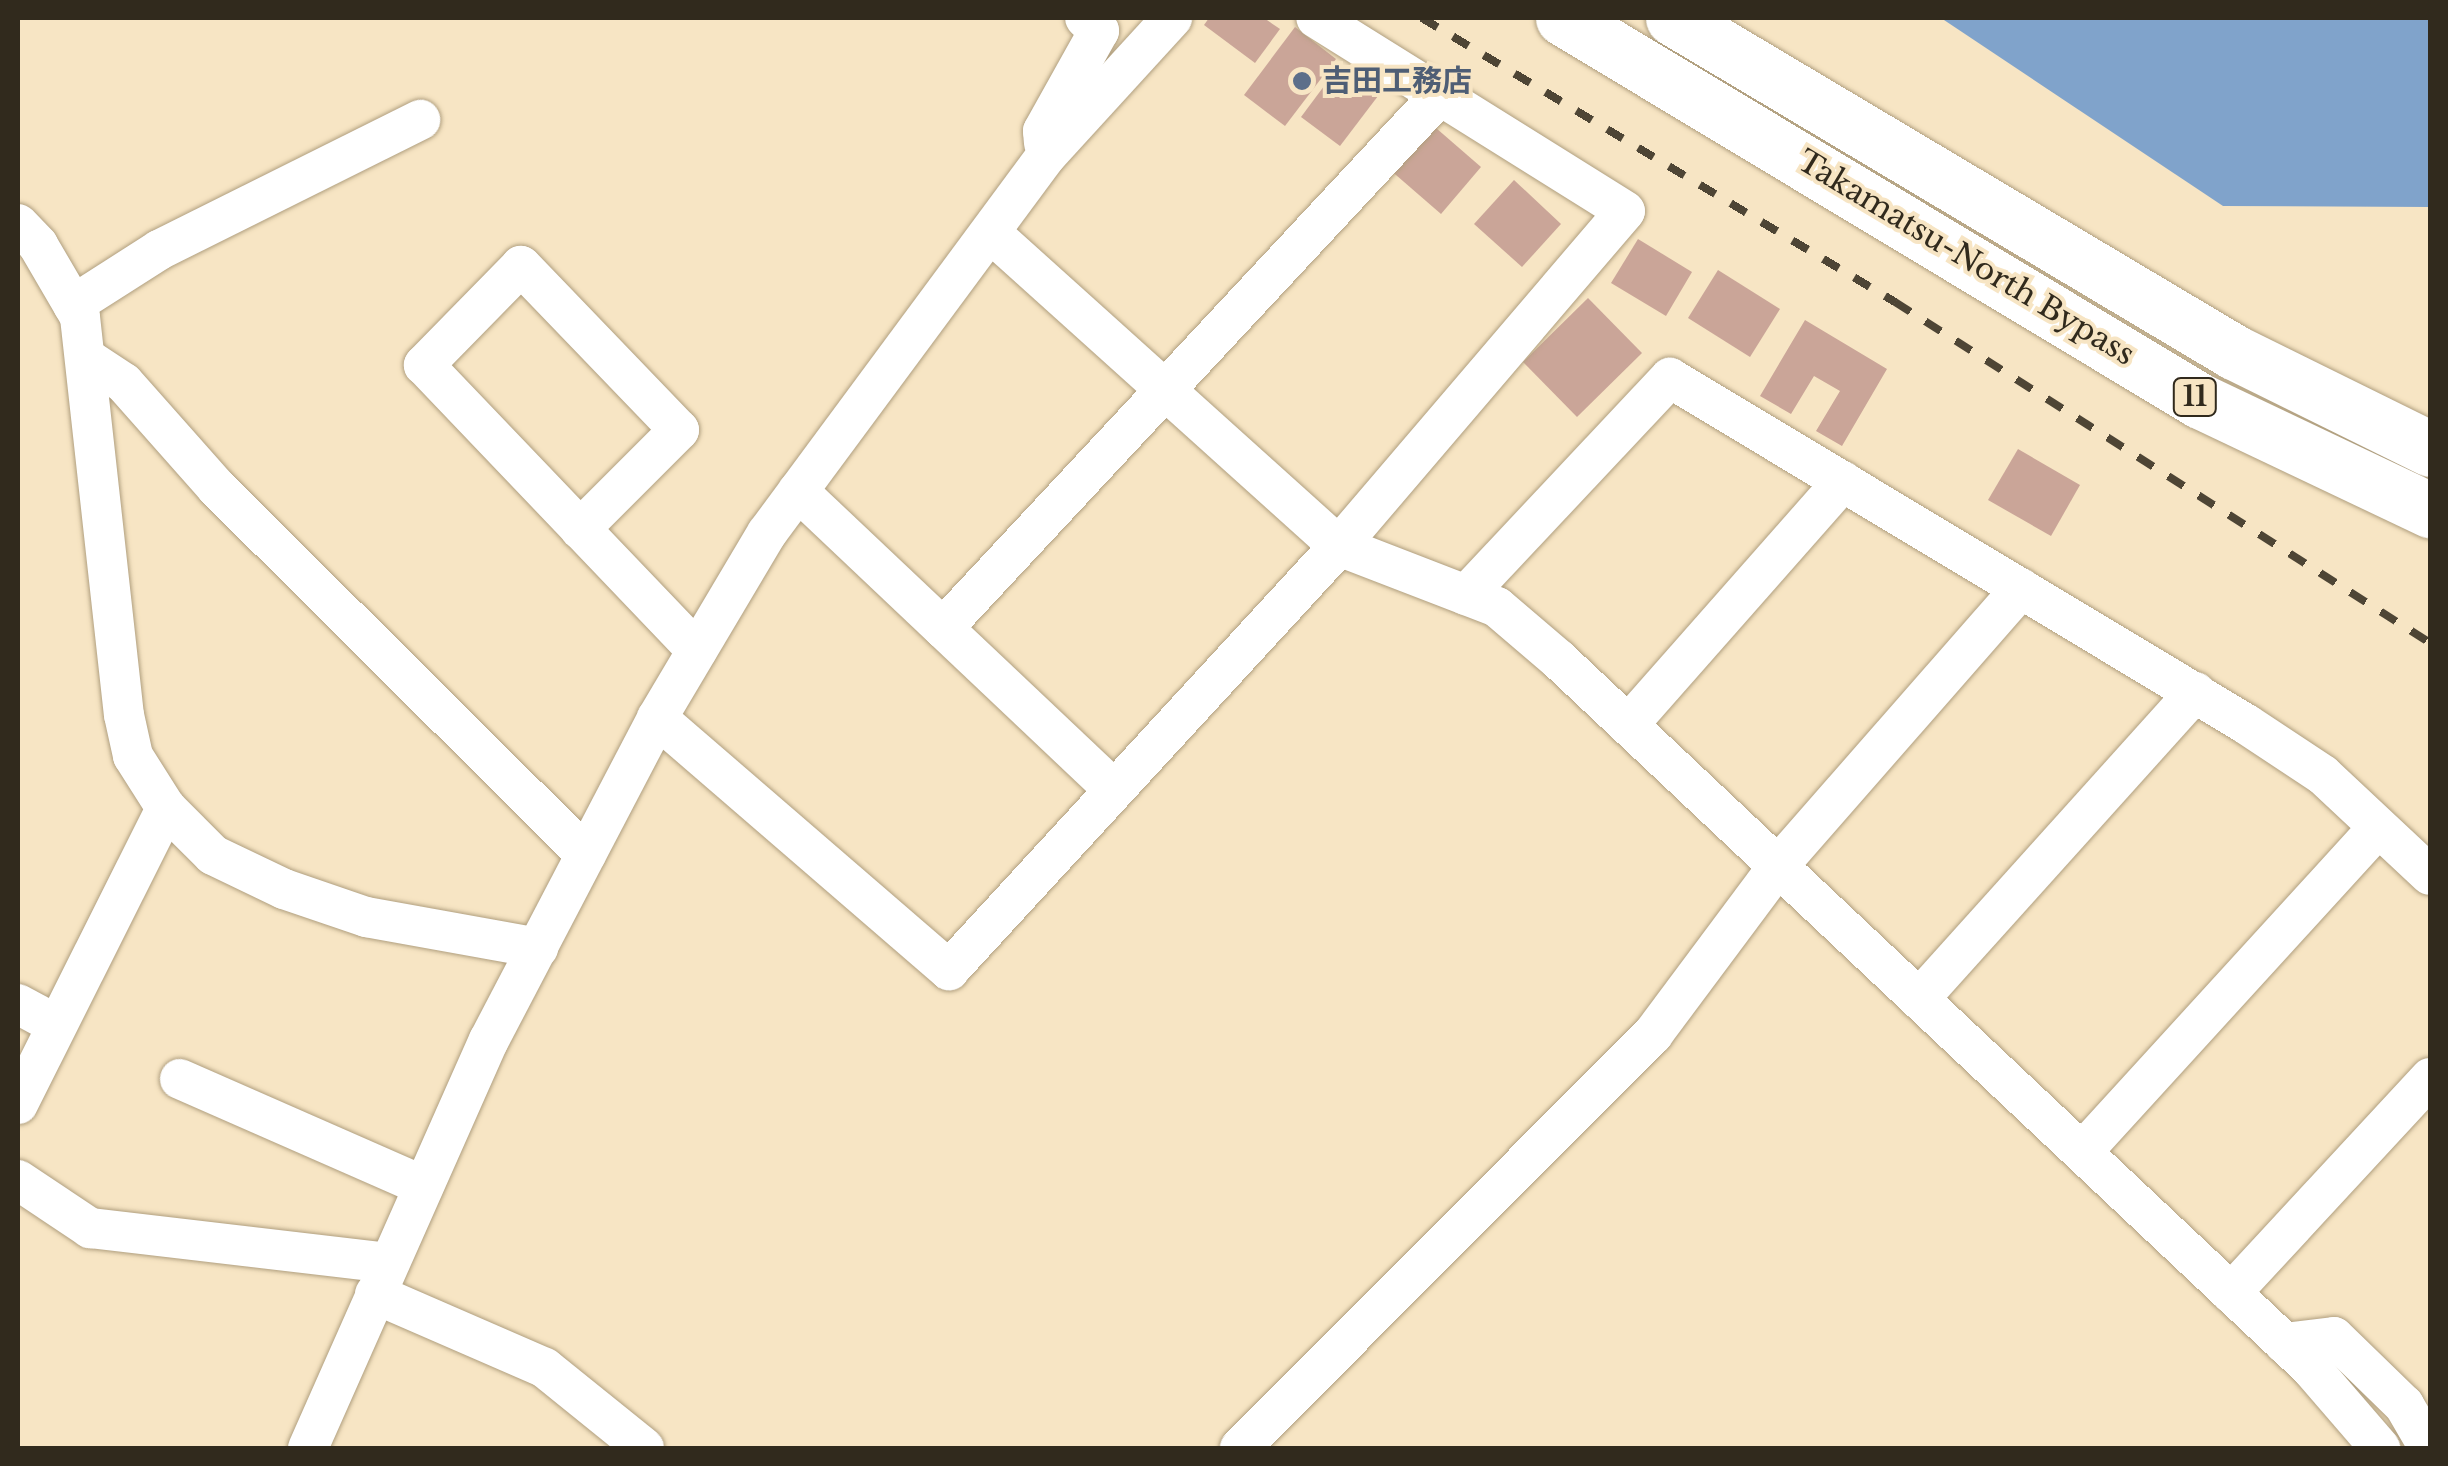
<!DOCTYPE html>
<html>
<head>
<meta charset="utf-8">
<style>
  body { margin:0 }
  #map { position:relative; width:2448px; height:1466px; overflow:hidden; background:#f7e5c4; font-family:"Libre Baskerville","Noto Sans JP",serif }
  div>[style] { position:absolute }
  .water>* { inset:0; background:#80a3cb }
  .building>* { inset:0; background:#caa598 }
  .roads { filter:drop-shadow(0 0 2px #b09f7f) drop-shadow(0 0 2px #b09f7f) }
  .street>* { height:40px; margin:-20px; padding:0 20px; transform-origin:20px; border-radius:20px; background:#fff }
  .highway>* { height:55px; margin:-27.5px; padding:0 27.5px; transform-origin:27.5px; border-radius:27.5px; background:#fff }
  .rail>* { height:8px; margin-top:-4px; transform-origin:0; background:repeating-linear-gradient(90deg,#4e4535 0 18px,transparent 0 36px) }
  .dots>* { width:28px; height:28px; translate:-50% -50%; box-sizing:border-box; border:5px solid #f7e5c4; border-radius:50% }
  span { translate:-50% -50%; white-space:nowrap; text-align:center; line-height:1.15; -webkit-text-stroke:8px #f7e5c4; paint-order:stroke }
  .shield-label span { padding:2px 8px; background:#f7e5c4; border:2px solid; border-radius:8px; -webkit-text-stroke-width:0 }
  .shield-label { font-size:28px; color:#312a1d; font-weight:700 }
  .service-label { font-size:30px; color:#4e5e75; font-weight:700 }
  .left { translate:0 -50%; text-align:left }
  .street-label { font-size:30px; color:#312a1d }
  .frame { position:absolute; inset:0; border:20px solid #312a1d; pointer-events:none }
</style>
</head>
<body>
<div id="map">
  <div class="water">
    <div style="clip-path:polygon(1941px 18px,2430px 18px,2430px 207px,2223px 206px)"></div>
  </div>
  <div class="building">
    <div style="clip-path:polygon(1209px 18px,1264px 18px,1280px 29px,1255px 63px,1204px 25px)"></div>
    <div style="clip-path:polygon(1295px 27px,1336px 59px,1285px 126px,1244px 95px)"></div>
    <div style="clip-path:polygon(1339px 66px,1378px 96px,1340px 146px,1301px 117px)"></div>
    <div style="clip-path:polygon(1421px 115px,1481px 167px,1441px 214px,1381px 162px)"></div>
    <div style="clip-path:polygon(1514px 180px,1561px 224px,1522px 267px,1474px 224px)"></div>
    <div style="clip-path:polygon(1638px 239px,1692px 272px,1666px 316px,1611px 283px)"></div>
    <div style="clip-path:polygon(1718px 270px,1780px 309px,1750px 357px,1688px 318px)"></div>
    <div style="clip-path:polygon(1588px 298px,1642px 353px,1577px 417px,1523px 362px)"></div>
    <div style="clip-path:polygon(1805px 320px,1887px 369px,1842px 446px,1816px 431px,1840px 391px,1814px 376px,1791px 414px,1760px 396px)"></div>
    <div style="clip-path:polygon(2018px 449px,2080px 485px,2051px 536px,1988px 500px)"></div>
  </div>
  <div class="roads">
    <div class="street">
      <div style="left:1044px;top:143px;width:12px;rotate:-95deg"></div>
      <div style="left:1043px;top:131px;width:115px;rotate:-60.8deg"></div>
      <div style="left:1099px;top:31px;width:19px;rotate:-137deg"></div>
      <div style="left:18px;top:224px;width:29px;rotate:46deg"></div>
      <div style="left:38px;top:245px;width:83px;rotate:59.7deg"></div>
      <div style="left:80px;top:317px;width:400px;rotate:83.7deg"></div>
      <div style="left:124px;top:715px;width:42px;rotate:77.6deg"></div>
      <div style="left:133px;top:756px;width:62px;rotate:57.6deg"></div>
      <div style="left:166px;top:808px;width:66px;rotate:45deg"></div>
      <div style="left:213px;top:855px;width:79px;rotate:25.6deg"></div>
      <div style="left:284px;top:889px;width:87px;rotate:18.9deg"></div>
      <div style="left:366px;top:917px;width:175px;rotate:10.2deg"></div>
      <div style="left:992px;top:234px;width:467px;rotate:42deg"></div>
      <div style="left:1339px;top:546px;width:169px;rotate:21.1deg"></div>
      <div style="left:1497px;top:607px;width:82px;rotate:40.5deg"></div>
      <div style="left:1559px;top:660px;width:1033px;rotate:43.27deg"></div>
      <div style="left:2311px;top:1368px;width:106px;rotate:49.2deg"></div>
      <div style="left:73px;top:305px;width:102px;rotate:-32.6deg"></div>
      <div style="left:159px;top:250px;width:292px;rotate:-26.5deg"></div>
      <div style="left:86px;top:358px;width:45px;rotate:33.3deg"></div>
      <div style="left:124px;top:383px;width:140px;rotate:48.5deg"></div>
      <div style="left:217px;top:488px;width:520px;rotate:44.84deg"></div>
      <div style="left:798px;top:491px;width:435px;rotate:43.4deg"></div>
      <div style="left:580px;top:529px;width:140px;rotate:-45deg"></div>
      <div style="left:679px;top:430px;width:228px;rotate:-133.9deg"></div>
      <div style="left:521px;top:266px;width:139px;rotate:134.4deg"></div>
      <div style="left:424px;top:365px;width:395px;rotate:46.3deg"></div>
      <div style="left:1466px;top:595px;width:298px;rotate:-46.8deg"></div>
      <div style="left:1670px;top:378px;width:672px;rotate:30.99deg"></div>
      <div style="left:2246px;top:724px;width:92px;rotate:33.5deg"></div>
      <div style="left:2323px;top:775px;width:146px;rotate:43.1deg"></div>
      <div style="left:943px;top:628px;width:729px;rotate:-47deg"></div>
      <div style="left:657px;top:718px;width:386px;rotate:40.8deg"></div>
      <div style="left:949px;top:970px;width:576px;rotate:-47.39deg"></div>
      <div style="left:1339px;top:546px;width:440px;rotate:-49.5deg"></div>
      <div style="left:1625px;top:211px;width:364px;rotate:-148deg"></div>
      <div style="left:1628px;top:725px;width:325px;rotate:-48.6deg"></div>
      <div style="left:1919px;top:999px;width:413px;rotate:-48deg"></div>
      <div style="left:18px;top:1004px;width:44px;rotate:28.3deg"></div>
      <div style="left:180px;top:1079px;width:266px;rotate:23.7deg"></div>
      <div style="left:18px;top:1104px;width:331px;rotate:-63.4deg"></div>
      <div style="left:2082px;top:1152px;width:439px;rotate:-47.6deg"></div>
      <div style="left:18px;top:1180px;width:87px;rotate:33.7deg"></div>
      <div style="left:90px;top:1228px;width:301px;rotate:6.7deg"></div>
      <div style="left:2231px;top:1293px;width:293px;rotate:-47.2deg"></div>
      <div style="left:375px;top:1294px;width:185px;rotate:23.5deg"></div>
      <div style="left:545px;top:1368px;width:127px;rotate:38.9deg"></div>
      <div style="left:2284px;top:1343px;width:50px;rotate:-6.8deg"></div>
      <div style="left:2334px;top:1337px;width:98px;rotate:44.2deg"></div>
      <div style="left:2404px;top:1405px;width:50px;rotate:59.8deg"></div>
      <div style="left:308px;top:1448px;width:446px;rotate:-66.1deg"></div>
      <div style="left:489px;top:1040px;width:363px;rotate:-62.4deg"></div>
      <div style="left:657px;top:718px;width:215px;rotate:-59.3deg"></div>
      <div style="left:767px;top:533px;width:469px;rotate:-53.5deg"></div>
      <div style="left:1046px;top:156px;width:187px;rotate:-47.6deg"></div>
      <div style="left:1240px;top:1448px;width:585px;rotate:-45.07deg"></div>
      <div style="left:1653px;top:1034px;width:209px;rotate:-53.3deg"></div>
      <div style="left:1778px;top:866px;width:369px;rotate:-48.8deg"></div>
    </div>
    <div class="highway">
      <div style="left:1563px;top:18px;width:743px;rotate:31.02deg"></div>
      <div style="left:2200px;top:401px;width:255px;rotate:25.4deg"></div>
      <div style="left:1673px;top:18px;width:653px;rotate:30.77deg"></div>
      <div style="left:2234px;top:352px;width:219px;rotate:26.3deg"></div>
    </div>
  </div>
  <div class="rail">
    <div style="left:1422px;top:18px;width:552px;rotate:30.98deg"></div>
    <div style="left:1895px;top:302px;width:634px;rotate:32.51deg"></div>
  </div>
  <div class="dots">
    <div style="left:1302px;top:81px;background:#5c6f8a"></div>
  </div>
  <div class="shield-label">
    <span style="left:2195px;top:397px">11</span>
  </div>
  <div class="service-label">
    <span class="left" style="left:1322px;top:81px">吉田工務店</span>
  </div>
  <div class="street-label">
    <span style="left:1966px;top:258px;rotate:31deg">Takamatsu-North Bypass</span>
  </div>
  <div class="frame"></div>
</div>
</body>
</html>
